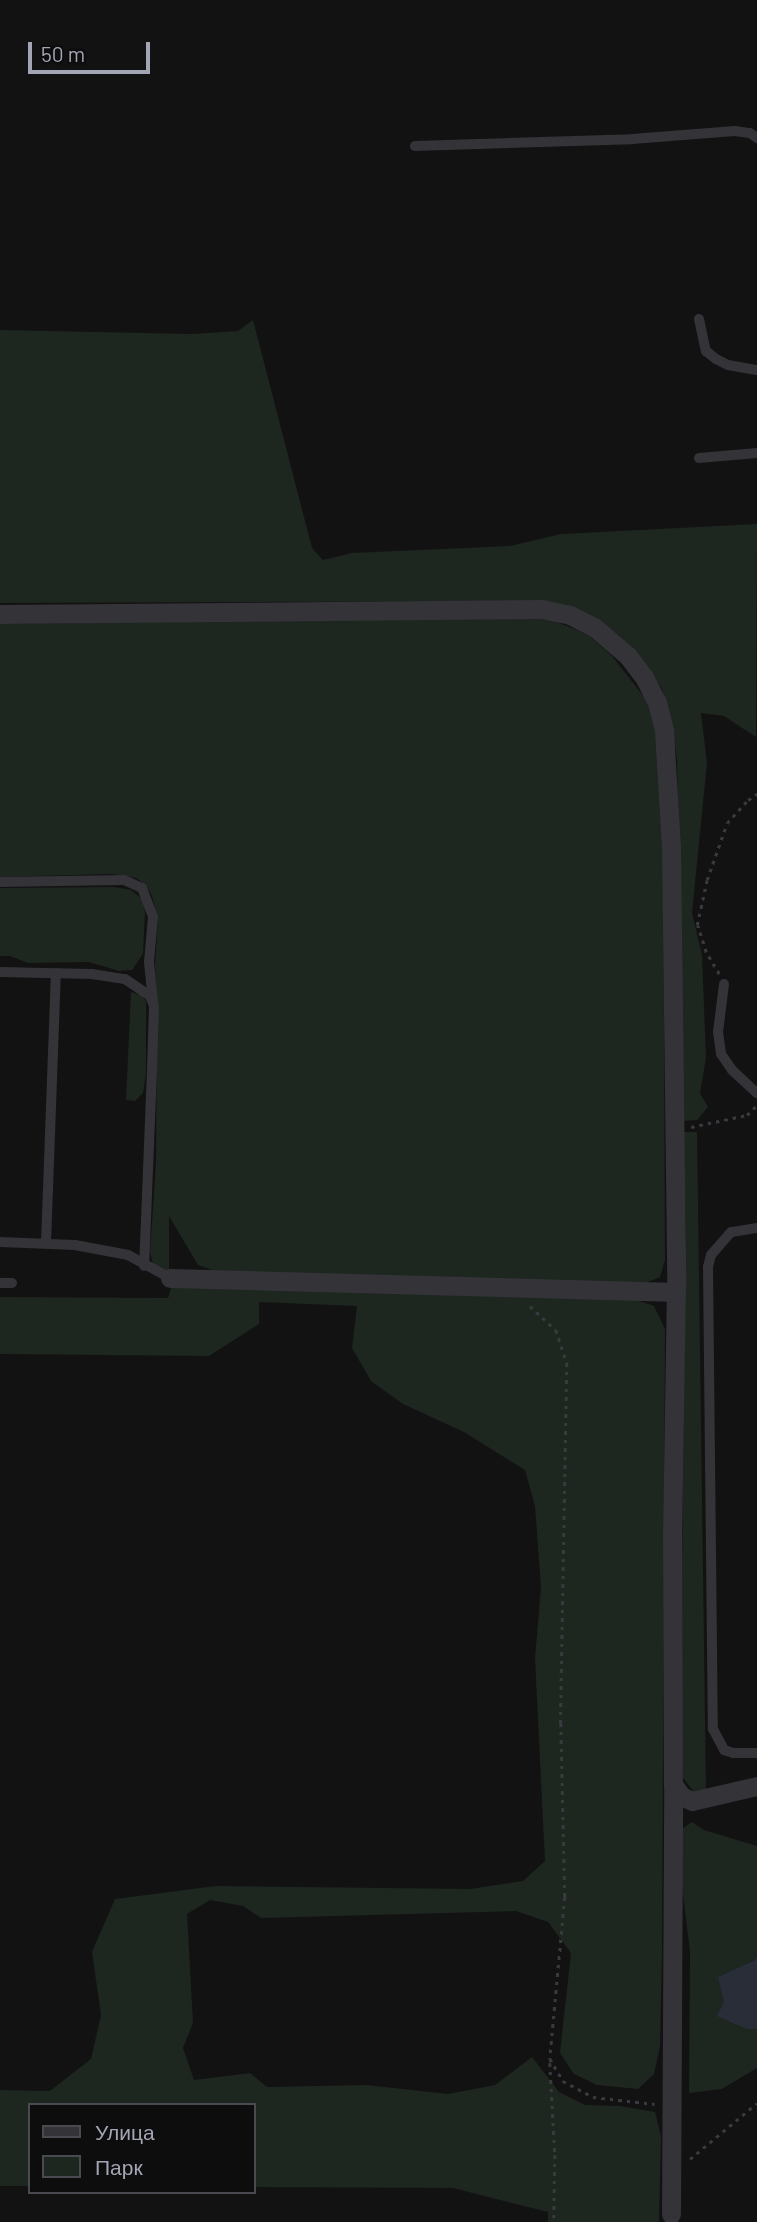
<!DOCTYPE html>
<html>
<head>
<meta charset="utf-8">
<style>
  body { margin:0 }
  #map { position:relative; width:757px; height:2222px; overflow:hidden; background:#121213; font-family:Barlow,sans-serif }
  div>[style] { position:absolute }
  .green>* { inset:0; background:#1e2620 }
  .water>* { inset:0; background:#282d37 }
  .path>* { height:2.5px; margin-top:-1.25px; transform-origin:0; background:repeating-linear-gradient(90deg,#39393f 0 3.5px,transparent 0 8.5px) }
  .lane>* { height:10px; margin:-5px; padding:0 5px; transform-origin:5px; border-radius:5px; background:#333338 }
  .street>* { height:19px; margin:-9.5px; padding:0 9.5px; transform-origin:9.5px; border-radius:9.5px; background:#333338 }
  span { translate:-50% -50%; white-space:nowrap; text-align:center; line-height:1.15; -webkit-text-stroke:6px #0d0d0e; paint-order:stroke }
  .legend { position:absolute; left:28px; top:2103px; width:228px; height:91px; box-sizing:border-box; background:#0d0d0e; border:2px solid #494a50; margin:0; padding:9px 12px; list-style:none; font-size:21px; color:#a3a5b4 }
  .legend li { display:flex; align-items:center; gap:14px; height:35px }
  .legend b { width:35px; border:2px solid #494a50 }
  .scale { position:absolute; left:28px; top:42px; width:122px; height:32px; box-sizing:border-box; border:4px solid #a3a5b4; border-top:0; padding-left:9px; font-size:21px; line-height:24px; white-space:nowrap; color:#a3a5b4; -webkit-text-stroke:5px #0d0d0e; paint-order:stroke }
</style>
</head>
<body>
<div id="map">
  <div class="green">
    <div style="clip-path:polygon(253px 320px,312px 548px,323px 560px,352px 553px,510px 546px,561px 534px,757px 524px,756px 737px,724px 716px,701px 713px,707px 763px,692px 913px,702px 955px,706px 1058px,700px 1093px,708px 1107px,697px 1120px,683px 1121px,677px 759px,672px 725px,662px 689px,636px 651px,537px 601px,0 603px,0 330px,192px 334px,238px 331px)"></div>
    <div style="clip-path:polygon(544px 617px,587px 634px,612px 656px,655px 711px,663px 792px,665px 1260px,660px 1277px,643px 1284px,218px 1272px,198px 1265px,169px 1216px,169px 1271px,159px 1270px,153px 1264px,150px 1252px,156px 1162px,157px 1002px,155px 966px,158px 918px,152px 896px,146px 885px,136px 878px,112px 874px,0 877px,0 624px)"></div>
    <div style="clip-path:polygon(114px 887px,131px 890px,142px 899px,145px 912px,143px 954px,132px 970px,119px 971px,89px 962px,28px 963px,10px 956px,0 956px,0 888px)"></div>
    <div style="clip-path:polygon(131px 992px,141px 995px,146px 1001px,146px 1074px,143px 1093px,135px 1101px,126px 1100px)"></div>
    <div style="clip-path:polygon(683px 1132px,697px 1132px,706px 1792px,695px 1793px,683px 1778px,680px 1729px,686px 1223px)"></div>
    <div style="clip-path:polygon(186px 1285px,633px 1299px,654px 1306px,665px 1329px,662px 1953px,660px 2046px,654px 2074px,638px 2089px,597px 2085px,574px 2074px,560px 2053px,571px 1953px,548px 1922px,516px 1911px,261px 1918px,243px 1906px,210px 1900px,187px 1914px,193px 2023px,183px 2048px,194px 2080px,250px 2073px,267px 2087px,366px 2085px,448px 2094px,495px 2085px,532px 2057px,559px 2092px,585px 2105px,620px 2106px,655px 2112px,661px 2136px,659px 2222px,548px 2222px,548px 2212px,453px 2188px,254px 2187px,254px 2105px,30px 2105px,30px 2186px,0 2186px,0 2090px,50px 2091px,91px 2059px,101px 2015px,92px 1952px,115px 1899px,216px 1886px,470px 1889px,523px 1881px,545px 1861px,535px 1659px,541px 1587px,535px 1506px,525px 1470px,464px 1432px,403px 1404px,371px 1381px,352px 1348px,357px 1306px,259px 1302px,259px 1324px,209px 1356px,0 1354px,0 1297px,168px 1298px,171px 1288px)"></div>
    <div style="clip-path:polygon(692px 1822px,704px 1830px,757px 1846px,757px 1955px,755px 1960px,719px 1977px,747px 2029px,757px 2029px,757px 2068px,722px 2089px,689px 2093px,690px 1952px,680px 1870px,680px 1830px)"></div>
  </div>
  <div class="water">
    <div style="clip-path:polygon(757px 1955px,757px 2029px,747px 2029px,717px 2016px,724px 2002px,718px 1977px,755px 1960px)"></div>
  </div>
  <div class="path">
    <div style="left:719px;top:974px;width:26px;rotate:-121deg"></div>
    <div style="left:706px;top:952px;width:28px;rotate:-108deg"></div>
    <div style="left:697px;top:925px;width:46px;rotate:-77.5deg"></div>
    <div style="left:707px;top:880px;width:60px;rotate:-70.7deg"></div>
    <div style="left:727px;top:823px;width:31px;rotate:-48deg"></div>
    <div style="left:748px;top:800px;width:11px;rotate:-34deg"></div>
    <div style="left:691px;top:1127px;width:57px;rotate:-12.1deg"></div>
    <div style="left:747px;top:1115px;width:13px;rotate:-45deg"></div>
    <div style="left:530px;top:1306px;width:35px;rotate:43deg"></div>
    <div style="left:556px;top:1330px;width:35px;rotate:72deg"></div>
    <div style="left:567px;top:1363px;width:360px;rotate:91deg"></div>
    <div style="left:561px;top:1723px;width:174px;rotate:88.7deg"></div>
    <div style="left:565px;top:1897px;width:163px;rotate:95.3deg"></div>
    <div style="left:550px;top:2059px;width:26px;rotate:59deg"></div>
    <div style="left:563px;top:2081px;width:34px;rotate:28deg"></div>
    <div style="left:593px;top:2097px;width:62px;rotate:6.4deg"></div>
    <div style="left:550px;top:2063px;width:92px;rotate:86.9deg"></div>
    <div style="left:555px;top:2155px;width:67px;rotate:90.9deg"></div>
    <div style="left:690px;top:2159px;width:87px;rotate:-39.9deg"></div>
  </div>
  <div class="lane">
    <div style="left:415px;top:146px;width:217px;rotate:-1.8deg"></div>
    <div style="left:632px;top:139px;width:103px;rotate:-4.4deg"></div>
    <div style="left:735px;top:131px;width:15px;rotate:8deg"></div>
    <div style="left:750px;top:133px;width:9px;rotate:36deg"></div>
    <div style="left:699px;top:319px;width:33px;rotate:78deg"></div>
    <div style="left:706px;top:351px;width:13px;rotate:39deg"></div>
    <div style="left:716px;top:359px;width:13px;rotate:27deg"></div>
    <div style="left:728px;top:365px;width:29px;rotate:10deg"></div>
    <div style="left:699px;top:458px;width:58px;rotate:-4.9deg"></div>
    <div style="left:0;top:882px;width:124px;rotate:-0.9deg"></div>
    <div style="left:124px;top:880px;width:20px;rotate:24deg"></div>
    <div style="left:142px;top:888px;width:31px;rotate:69deg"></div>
    <div style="left:153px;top:917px;width:45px;rotate:95.1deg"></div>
    <div style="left:149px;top:962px;width:40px;rotate:84.3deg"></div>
    <div style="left:0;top:972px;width:92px;rotate:1.2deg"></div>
    <div style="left:92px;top:974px;width:33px;rotate:9deg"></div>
    <div style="left:125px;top:979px;width:30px;rotate:34deg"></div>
    <div style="left:150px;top:996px;width:11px;rotate:68deg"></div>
    <div style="left:154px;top:1006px;width:64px;rotate:91.8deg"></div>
    <div style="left:152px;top:1070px;width:196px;rotate:92.3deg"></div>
    <div style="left:724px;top:984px;width:48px;rotate:97.1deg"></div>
    <div style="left:718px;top:1032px;width:22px;rotate:82deg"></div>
    <div style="left:721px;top:1054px;width:19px;rotate:55deg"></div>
    <div style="left:732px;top:1070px;width:34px;rotate:43deg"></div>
    <div style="left:757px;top:1228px;width:26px;rotate:171deg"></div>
    <div style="left:731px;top:1232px;width:30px;rotate:131deg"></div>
    <div style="left:711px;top:1255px;width:12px;rotate:104deg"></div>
    <div style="left:708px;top:1267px;width:462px;rotate:89.4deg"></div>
    <div style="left:713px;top:1729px;width:24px;rotate:62deg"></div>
    <div style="left:724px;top:1750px;width:9px;rotate:18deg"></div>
    <div style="left:733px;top:1753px;width:24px"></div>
    <div style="left:0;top:1242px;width:75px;rotate:2.3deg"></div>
    <div style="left:75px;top:1245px;width:54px;rotate:10.7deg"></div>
    <div style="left:128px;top:1255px;width:48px;rotate:28.7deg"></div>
    <div style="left:46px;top:1243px;width:270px;rotate:-87.9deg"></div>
    <div style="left:0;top:1283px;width:12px"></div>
  </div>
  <div class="street">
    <div style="left:0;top:614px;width:542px;rotate:-0.53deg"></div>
    <div style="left:542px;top:609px;width:29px;rotate:12deg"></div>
    <div style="left:570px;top:615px;width:27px;rotate:27deg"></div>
    <div style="left:594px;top:627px;width:45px;rotate:40.5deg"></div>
    <div style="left:628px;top:656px;width:26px;rotate:53deg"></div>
    <div style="left:644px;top:677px;width:28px;rotate:63deg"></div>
    <div style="left:657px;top:702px;width:29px;rotate:76deg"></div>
    <div style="left:664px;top:730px;width:117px;rotate:86.6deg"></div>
    <div style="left:671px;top:847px;width:438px;rotate:89.3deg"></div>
    <div style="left:676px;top:1285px;width:243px;rotate:90.9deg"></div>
    <div style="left:672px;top:1528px;width:256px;rotate:89.8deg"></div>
    <div style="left:673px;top:1784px;width:14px;rotate:56deg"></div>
    <div style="left:681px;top:1796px;width:12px;rotate:24deg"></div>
    <div style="left:692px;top:1801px;width:67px;rotate:-13deg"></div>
    <div style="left:170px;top:1278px;width:506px;rotate:1.58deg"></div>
    <div style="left:671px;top:2214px;width:430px;rotate:-89.7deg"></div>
  </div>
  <ul class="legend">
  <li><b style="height:9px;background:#333338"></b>Улица</li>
  <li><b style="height:19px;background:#1e2620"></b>Парк</li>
  </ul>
  <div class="scale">50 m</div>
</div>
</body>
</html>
